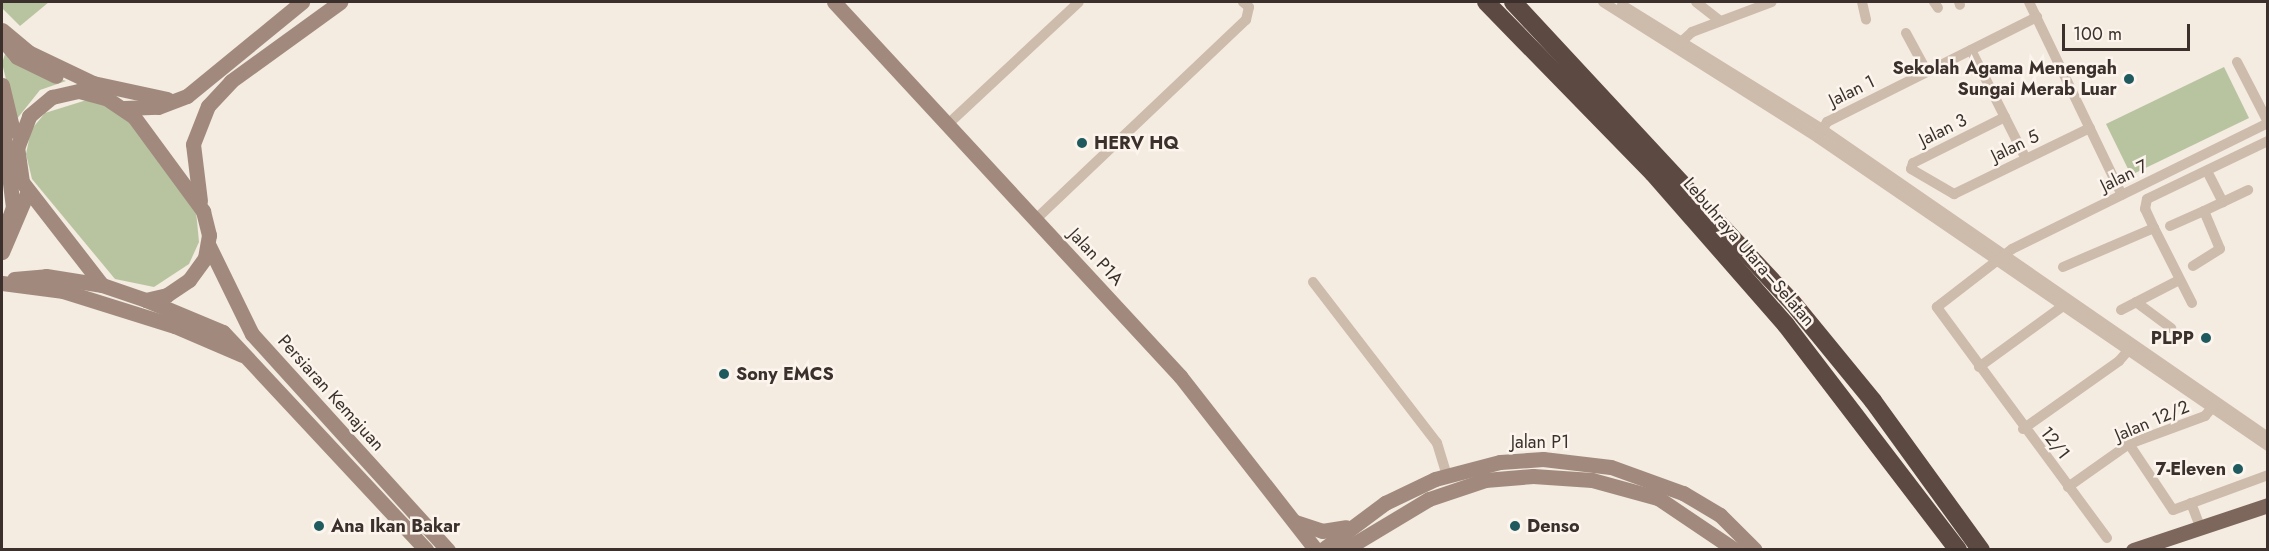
<!DOCTYPE html>
<html>
<head>
<meta charset="utf-8">
<style>
  body { margin:0 }
  #map { position:relative; width:2269px; height:551px; overflow:hidden; background:#f4ebe1; font-family:Jost,sans-serif }
  div>[style] { position:absolute }
  .green>* { inset:0; background:#b8c4a0 }
  .minor>* { height:10px; margin:-5px; padding:0 5px; transform-origin:5px; border-radius:5px; background:#cdbbac }
  .secondary>* { height:15px; margin:-7.5px; padding:0 7.5px; transform-origin:7.5px; border-radius:7.5px; background:#a18a7d }
  .primary>* { height:15px; margin:-7.5px; padding:0 7.5px; transform-origin:7.5px; border-radius:7.5px; background:#7d675c }
  .motorway>* { height:18px; margin:-9px; padding:0 9px; transform-origin:9px; border-radius:9px; background:#5c4a42 }
  .dots>* { width:16px; height:16px; translate:-50% -50%; box-sizing:border-box; border:3px solid #fbf5ee; border-radius:50% }
  span { translate:-50% -50%; white-space:nowrap; text-align:center; line-height:1.15; -webkit-text-stroke:5px #fbf5ee; paint-order:stroke }
  .poi-label { font-size:18px; color:#3b302b; font-weight:700 }
  .right { translate:-100% -50%; text-align:right }
  .left { translate:0 -50%; text-align:left }
  .street-label { font-size:18px; color:#3b302b }
  .frame { position:absolute; inset:0; border:3px solid #3b302b; pointer-events:none }
  .scale { position:absolute; left:2062px; top:24px; width:128px; height:27px; box-sizing:border-box; border:3px solid #3b302b; border-top:0; padding-left:8px; font-size:18px; line-height:21px; white-space:nowrap; color:#3b302b; -webkit-text-stroke:4px #fbf5ee; paint-order:stroke }
</style>
</head>
<body>
<div id="map">
  <div class="green">
    <div style="clip-path:polygon(2px 2px,49px 2px,20px 26px,2px 8px)"></div>
    <div style="clip-path:polygon(5px 54px,20px 63px,66px 81px,40px 90px,16px 120px,2px 63px)"></div>
    <div style="clip-path:polygon(2224px 67px,2249px 118px,2131px 175px,2106px 124px)"></div>
    <div style="clip-path:polygon(90px 99px,124px 115px,196px 211px,199px 242px,189px 264px,154px 287px,115px 279px,32px 179px,26px 154px,31px 130px,45px 113px)"></div>
  </div>
  <div class="minor">
    <div style="left:1603px;top:2px;width:254px;rotate:32.3deg"></div>
    <div style="left:1818px;top:138px;width:545px;rotate:34.39deg"></div>
    <div style="left:1696px;top:2px;width:31px;rotate:38deg"></div>
    <div style="left:1862px;top:2px;width:18px;rotate:77deg"></div>
    <div style="left:1934px;top:2px;width:7px;rotate:56deg"></div>
    <div style="left:1959px;top:2px;width:3px;rotate:72deg"></div>
    <div style="left:2029px;top:2px;width:214px;rotate:64.3deg"></div>
    <div style="left:1622px;top:5px;width:235px;rotate:31.8deg"></div>
    <div style="left:1822px;top:129px;width:542px;rotate:34.63deg"></div>
    <div style="left:1906px;top:33px;width:44px;rotate:61.7deg"></div>
    <div style="left:1678px;top:45px;width:19px;rotate:-43deg"></div>
    <div style="left:1692px;top:32px;width:85px;rotate:-20.6deg"></div>
    <div style="left:1971px;top:50px;width:122px;rotate:63.2deg"></div>
    <div style="left:2237px;top:62px;width:68px;rotate:62.7deg"></div>
    <div style="left:2005px;top:117px;width:103px;rotate:153.4deg"></div>
    <div style="left:1913px;top:163px;width:6px;rotate:108deg"></div>
    <div style="left:1911px;top:169px;width:50px;rotate:30.2deg"></div>
    <div style="left:1954px;top:194px;width:151px;rotate:-25.9deg"></div>
    <div style="left:947px;top:125px;width:180px;rotate:-43deg"></div>
    <div style="left:1820px;top:134px;width:14px;rotate:-60deg"></div>
    <div style="left:1827px;top:122px;width:235px;rotate:-26.6deg"></div>
    <div style="left:2207px;top:171px;width:35px;rotate:63deg"></div>
    <div style="left:2204px;top:211px;width:49px;rotate:-25.5deg"></div>
    <div style="left:1035px;top:220px;width:291px;rotate:-43.5deg"></div>
    <div style="left:1246px;top:20px;width:13px;rotate:-77deg"></div>
    <div style="left:1249px;top:7px;width:8px;rotate:-140deg"></div>
    <div style="left:2170px;top:226px;width:37px;rotate:-24deg"></div>
    <div style="left:2204px;top:211px;width:41px;rotate:67.2deg"></div>
    <div style="left:2220px;top:249px;width:32px;rotate:148deg"></div>
    <div style="left:2154px;top:228px;width:21px;rotate:-115deg"></div>
    <div style="left:2145px;top:209px;width:10px;rotate:-79deg"></div>
    <div style="left:2147px;top:199px;width:134px;rotate:-25.6deg"></div>
    <div style="left:2063px;top:267px;width:99px;rotate:-23.2deg"></div>
    <div style="left:2154px;top:228px;width:84px;rotate:63.1deg"></div>
    <div style="left:1313px;top:282px;width:203px;rotate:52.4deg"></div>
    <div style="left:1437px;top:443px;width:34px;rotate:73deg"></div>
    <div style="left:2136px;top:302px;width:44px;rotate:36.6deg"></div>
    <div style="left:2121px;top:310px;width:65px;rotate:-27.3deg"></div>
    <div style="left:1979px;top:367px;width:104px;rotate:-36deg"></div>
    <div style="left:2023px;top:429px;width:118px;rotate:-35.3deg"></div>
    <div style="left:2119px;top:361px;width:20px;rotate:-49deg"></div>
    <div style="left:2129px;top:444px;width:79px;rotate:56.3deg"></div>
    <div style="left:2173px;top:510px;width:101px;rotate:-20.2deg"></div>
    <div style="left:2068px;top:487px;width:75px;rotate:-35.2deg"></div>
    <div style="left:2129px;top:444px;width:81px;rotate:-20.2deg"></div>
    <div style="left:2205px;top:416px;width:16px;rotate:-50deg"></div>
    <div style="left:2191px;top:503px;width:26px;rotate:69deg"></div>
    <div style="left:2107px;top:538px;width:287px;rotate:-126.4deg"></div>
    <div style="left:1937px;top:307px;width:95px;rotate:-37.7deg"></div>
    <div style="left:2012px;top:249px;width:285px;rotate:-26.2deg"></div>
  </div>
  <div class="secondary">
    <div style="left:834px;top:2px;width:510px;rotate:47.23deg"></div>
    <div style="left:1180px;top:376px;width:221px;rotate:52deg"></div>
    <div style="left:2px;top:30px;width:34px;rotate:40deg"></div>
    <div style="left:28px;top:52px;width:72px;rotate:25.5deg"></div>
    <div style="left:93px;top:83px;width:76px;rotate:12.2deg"></div>
    <div style="left:2px;top:39px;width:23px;rotate:50deg"></div>
    <div style="left:17px;top:57px;width:43px;rotate:26deg"></div>
    <div style="left:2px;top:85px;width:47px;rotate:76.6deg"></div>
    <div style="left:79px;top:91px;width:28px;rotate:15deg"></div>
    <div style="left:106px;top:98px;width:34px;rotate:34deg"></div>
    <div style="left:134px;top:117px;width:117px;rotate:53.7deg"></div>
    <div style="left:203px;top:211px;width:25px;rotate:76deg"></div>
    <div style="left:209px;top:235px;width:23px;rotate:100deg"></div>
    <div style="left:205px;top:258px;width:27px;rotate:126deg"></div>
    <div style="left:189px;top:280px;width:27px;rotate:146deg"></div>
    <div style="left:167px;top:295px;width:22px;rotate:167deg"></div>
    <div style="left:146px;top:300px;width:46px;rotate:-161.2deg"></div>
    <div style="left:102px;top:285px;width:130px;rotate:-127.8deg"></div>
    <div style="left:22px;top:182px;width:34px;rotate:-98deg"></div>
    <div style="left:17px;top:148px;width:34px;rotate:-69deg"></div>
    <div style="left:29px;top:116px;width:30px;rotate:-40deg"></div>
    <div style="left:52px;top:97px;width:28px;rotate:-13deg"></div>
    <div style="left:124px;top:108px;width:34px;rotate:-2deg"></div>
    <div style="left:158px;top:107px;width:31px;rotate:-21deg"></div>
    <div style="left:187px;top:96px;width:149px;rotate:-39.3deg"></div>
    <div style="left:2px;top:119px;width:89px;rotate:82.9deg"></div>
    <div style="left:13px;top:207px;width:32px;rotate:110deg"></div>
    <div style="left:200px;top:201px;width:57px;rotate:-97deg"></div>
    <div style="left:193px;top:144px;width:41px;rotate:-68.5deg"></div>
    <div style="left:208px;top:106px;width:34px;rotate:-47deg"></div>
    <div style="left:231px;top:81px;width:135px;rotate:-35.9deg"></div>
    <div style="left:209px;top:246px;width:98px;rotate:64deg"></div>
    <div style="left:252px;top:334px;width:292px;rotate:47.8deg"></div>
    <div style="left:2px;top:252px;width:66px;rotate:-66.9deg"></div>
    <div style="left:14px;top:279px;width:32px;rotate:-5deg"></div>
    <div style="left:46px;top:276px;width:57px;rotate:9.1deg"></div>
    <div style="left:2px;top:283px;width:62px;rotate:7.5deg"></div>
    <div style="left:63px;top:291px;width:117px;rotate:17.4deg"></div>
    <div style="left:175px;top:326px;width:73px;rotate:23.4deg"></div>
    <div style="left:146px;top:300px;width:83px;rotate:22.6deg"></div>
    <div style="left:223px;top:332px;width:298px;rotate:47deg"></div>
    <div style="left:1295px;top:522px;width:28px;rotate:18deg"></div>
    <div style="left:1322px;top:531px;width:24px;rotate:-9deg"></div>
    <div style="left:1322px;top:550px;width:79px;rotate:-36.7deg"></div>
    <div style="left:1385px;top:503px;width:55px;rotate:-25.6deg"></div>
    <div style="left:1435px;top:479px;width:67px;rotate:-14.7deg"></div>
    <div style="left:1500px;top:462px;width:43px;rotate:-4deg"></div>
    <div style="left:1543px;top:459px;width:68px;rotate:6.7deg"></div>
    <div style="left:1611px;top:467px;width:77px;rotate:19.9deg"></div>
    <div style="left:1683px;top:493px;width:43px;rotate:30.7deg"></div>
    <div style="left:1720px;top:515px;width:49px;rotate:45deg"></div>
    <div style="left:1344px;top:550px;width:99px;rotate:-31deg"></div>
    <div style="left:1429px;top:499px;width:59px;rotate:-18.7deg"></div>
    <div style="left:1485px;top:480px;width:48px;rotate:-4.8deg"></div>
    <div style="left:1533px;top:476px;width:59px;rotate:3.9deg"></div>
    <div style="left:1592px;top:480px;width:68px;rotate:15.3deg"></div>
    <div style="left:1658px;top:498px;width:93px;rotate:34deg"></div>
  </div>
  <div class="primary">
    <div style="left:2133px;top:550px;width:142px;rotate:-18.4deg"></div>
  </div>
  <div class="motorway">
    <div style="left:1486px;top:2px;width:239px;rotate:45.7deg"></div>
    <div style="left:1653px;top:173px;width:202px;rotate:48.8deg"></div>
    <div style="left:1786px;top:325px;width:283px;rotate:52.6deg"></div>
    <div style="left:1513px;top:2px;width:410px;rotate:47.1deg"></div>
    <div style="left:1792px;top:302px;width:128px;rotate:50.7deg"></div>
    <div style="left:1873px;top:401px;width:184px;rotate:54.1deg"></div>
  </div>
  <div class="dots">
    <div style="left:2129px;top:79px;background:#1f5a5e"></div>
    <div style="left:1082px;top:143px;background:#1f5a5e"></div>
    <div style="left:2206px;top:338px;background:#1f5a5e"></div>
    <div style="left:724px;top:374px;background:#1f5a5e"></div>
    <div style="left:2238px;top:469px;background:#1f5a5e"></div>
    <div style="left:319px;top:526px;background:#1f5a5e"></div>
    <div style="left:1515px;top:526px;background:#1f5a5e"></div>
  </div>
  <div class="poi-label">
    <span class="right" style="left:2117px;top:79px">Sekolah Agama Menengah<br>Sungai Merab Luar</span>
    <span class="left" style="left:1094px;top:143px">HERV HQ</span>
    <span class="right" style="left:2194px;top:338px">PLPP</span>
    <span class="left" style="left:736px;top:374px">Sony EMCS</span>
    <span class="right" style="left:2226px;top:469px">7-Eleven</span>
    <span class="left" style="left:331px;top:526px">Ana Ikan Bakar</span>
    <span class="left" style="left:1527px;top:526px">Denso</span>
  </div>
  <div class="street-label">
    <span style="left:1852px;top:91px;rotate:-26deg">Jalan 1</span>
    <span style="left:1943px;top:130px;rotate:-26deg">Jalan 3</span>
    <span style="left:2015px;top:146px;rotate:-26deg">Jalan 5</span>
    <span style="left:2124px;top:176px;rotate:-26deg">Jalan 7</span>
    <span style="left:1749px;top:252px;rotate:49deg">Lebuhraya Utara–Selatan</span>
    <span style="left:1096px;top:257px;rotate:47deg">Jalan P1A</span>
    <span style="left:331px;top:393px;rotate:48deg">Persiaran Kemajuan</span>
    <span style="left:2152px;top:421px;rotate:-23deg">Jalan 12/2</span>
    <span style="left:1540px;top:442px">Jalan P1</span>
    <span style="left:2055px;top:443px;rotate:52deg">12/1</span>
  </div>
  <div class="frame"></div>
  <div class="scale">100 m</div>
</div>
</body>
</html>
